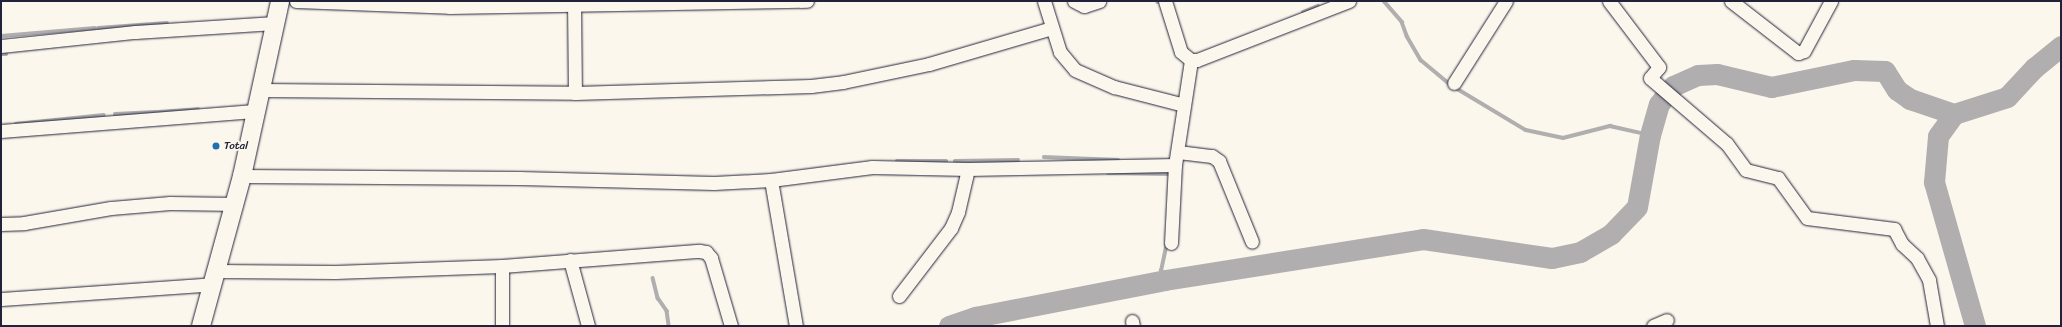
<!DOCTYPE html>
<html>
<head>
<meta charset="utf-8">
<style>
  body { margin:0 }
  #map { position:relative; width:2062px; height:327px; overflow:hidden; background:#fbf7ec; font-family:Sriracha,sans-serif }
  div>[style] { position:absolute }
  .stream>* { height:3.5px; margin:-1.75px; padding:0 1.75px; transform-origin:1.75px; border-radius:1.75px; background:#b1aeb0 }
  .river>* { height:21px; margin:-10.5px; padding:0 10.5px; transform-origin:10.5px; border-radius:10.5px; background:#b1aeb0 }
  .roads { filter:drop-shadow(0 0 1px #22223b) drop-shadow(0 0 1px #22223b) }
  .street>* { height:13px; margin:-6.5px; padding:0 6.5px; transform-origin:6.5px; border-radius:6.5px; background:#fbf7ec }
  .secondary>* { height:18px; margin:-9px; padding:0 9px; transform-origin:9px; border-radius:9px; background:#fbf7ec }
  .dots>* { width:11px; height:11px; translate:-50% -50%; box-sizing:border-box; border:2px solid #fbf7ec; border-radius:50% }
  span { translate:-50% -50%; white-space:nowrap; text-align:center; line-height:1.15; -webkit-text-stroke:4px #fbf7ec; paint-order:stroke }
  .poi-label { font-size:11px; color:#22223b }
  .left { translate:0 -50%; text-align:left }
  .frame { position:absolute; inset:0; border:2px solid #22223b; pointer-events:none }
</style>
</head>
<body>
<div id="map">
  <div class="stream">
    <div style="left:1157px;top:1px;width:1px;rotate:45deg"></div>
    <div style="left:1384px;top:1px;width:28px;rotate:49deg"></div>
    <div style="left:1402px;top:22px;width:15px;rotate:70deg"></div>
    <div style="left:1407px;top:36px;width:28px;rotate:60deg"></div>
    <div style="left:1421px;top:60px;width:39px;rotate:40deg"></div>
    <div style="left:1451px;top:85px;width:87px;rotate:31deg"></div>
    <div style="left:1526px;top:130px;width:38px;rotate:12deg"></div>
    <div style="left:1563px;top:138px;width:49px;rotate:-14.3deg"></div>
    <div style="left:1610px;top:126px;width:41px;rotate:12.7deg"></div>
    <div style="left:1303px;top:12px;width:16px;rotate:-22deg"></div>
    <div style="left:98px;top:28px;width:69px;rotate:-4.1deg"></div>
    <div style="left:1px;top:36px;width:94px;rotate:-4.9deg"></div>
    <div style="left:1px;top:54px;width:5px"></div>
    <div style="left:159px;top:112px;width:39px;rotate:-4deg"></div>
    <div style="left:115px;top:114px;width:41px;rotate:-2.8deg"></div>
    <div style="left:16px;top:124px;width:88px;rotate:-5.8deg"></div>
    <div style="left:1044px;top:157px;width:74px;rotate:2.3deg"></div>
    <div style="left:897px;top:161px;width:49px"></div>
    <div style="left:955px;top:161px;width:63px;rotate:-0.9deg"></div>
    <div style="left:1108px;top:173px;width:62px;rotate:0.9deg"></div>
    <div style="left:653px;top:278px;width:21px;rotate:76deg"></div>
    <div style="left:658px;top:298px;width:16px;rotate:55deg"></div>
    <div style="left:667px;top:311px;width:15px;rotate:82deg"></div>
    <div style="left:1165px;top:280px;width:10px;rotate:-114deg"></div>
    <div style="left:1161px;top:271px;width:30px;rotate:-78deg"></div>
  </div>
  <div class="river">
    <div style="left:949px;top:326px;width:28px;rotate:-19deg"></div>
    <div style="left:975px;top:317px;width:194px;rotate:-11deg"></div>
    <div style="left:1165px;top:280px;width:261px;rotate:-9deg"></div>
    <div style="left:1423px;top:239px;width:130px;rotate:8.4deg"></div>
    <div style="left:1552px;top:258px;width:29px;rotate:-12deg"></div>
    <div style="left:1580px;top:252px;width:36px;rotate:-30deg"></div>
    <div style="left:1611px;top:234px;width:37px;rotate:-46deg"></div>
    <div style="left:1637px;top:207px;width:73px;rotate:-79.8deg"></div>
    <div style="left:1650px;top:135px;width:32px;rotate:-74deg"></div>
    <div style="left:1659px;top:104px;width:23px;rotate:-52deg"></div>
    <div style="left:1673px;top:86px;width:27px;rotate:-24deg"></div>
    <div style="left:1698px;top:75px;width:19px;rotate:-3deg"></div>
    <div style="left:1717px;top:74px;width:56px;rotate:13.5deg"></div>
    <div style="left:1771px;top:87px;width:85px;rotate:-11.6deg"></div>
    <div style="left:1854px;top:70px;width:31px;rotate:2deg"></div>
    <div style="left:1885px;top:71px;width:22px;rotate:58deg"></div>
    <div style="left:1897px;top:90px;width:16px;rotate:35deg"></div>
    <div style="left:1910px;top:99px;width:46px;rotate:18.8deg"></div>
    <div style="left:1975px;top:326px;width:150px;rotate:-105.9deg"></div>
    <div style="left:1934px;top:182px;width:46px;rotate:-85deg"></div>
    <div style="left:1938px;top:136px;width:27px;rotate:-54deg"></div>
    <div style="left:1954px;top:114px;width:56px;rotate:-17.8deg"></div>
    <div style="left:2007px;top:97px;width:40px;rotate:-47deg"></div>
    <div style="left:2034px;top:68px;width:35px;rotate:-39deg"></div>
  </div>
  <div class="roads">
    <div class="street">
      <div style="left:296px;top:1px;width:153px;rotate:2.2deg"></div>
      <div style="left:449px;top:7px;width:358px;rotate:-1deg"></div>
      <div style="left:574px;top:1px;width:92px;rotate:89.4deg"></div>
      <div style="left:1044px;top:1px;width:53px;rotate:72.6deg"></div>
      <div style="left:1060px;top:52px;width:23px;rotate:50deg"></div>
      <div style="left:1075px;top:70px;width:43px;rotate:23.6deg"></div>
      <div style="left:1114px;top:87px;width:72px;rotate:14.4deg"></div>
      <div style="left:1074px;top:1px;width:11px;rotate:27deg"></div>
      <div style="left:1084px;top:6px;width:16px;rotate:-18deg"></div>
      <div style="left:1165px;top:1px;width:53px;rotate:72.6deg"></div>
      <div style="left:1181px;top:52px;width:13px;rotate:39deg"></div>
      <div style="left:1191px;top:60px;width:6px"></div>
      <div style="left:1197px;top:60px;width:163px;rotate:-21.2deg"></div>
      <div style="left:1609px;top:1px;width:83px;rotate:52.9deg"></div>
      <div style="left:1659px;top:67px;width:14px;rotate:129deg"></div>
      <div style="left:1650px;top:78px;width:101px;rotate:40.6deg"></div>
      <div style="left:1727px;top:144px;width:32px;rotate:54deg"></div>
      <div style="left:1746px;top:170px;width:33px;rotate:14deg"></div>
      <div style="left:1778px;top:178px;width:49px;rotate:54.1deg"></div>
      <div style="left:1807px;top:218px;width:88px;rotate:7.2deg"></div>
      <div style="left:1894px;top:229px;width:17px;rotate:62deg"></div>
      <div style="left:1902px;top:244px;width:21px;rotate:43deg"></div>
      <div style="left:1917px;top:258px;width:25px;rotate:61deg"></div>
      <div style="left:1929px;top:280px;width:47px;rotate:80.1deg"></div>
      <div style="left:1731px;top:1px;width:85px;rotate:37.8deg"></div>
      <div style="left:1798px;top:53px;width:6px;rotate:-18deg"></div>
      <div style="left:1804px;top:51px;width:57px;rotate:-61.6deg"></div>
      <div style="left:1px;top:46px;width:135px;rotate:-6deg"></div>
      <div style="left:135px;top:32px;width:140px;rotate:-3.7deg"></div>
      <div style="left:1454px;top:83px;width:97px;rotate:-57.6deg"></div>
      <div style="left:262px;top:90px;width:313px;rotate:0.5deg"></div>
      <div style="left:575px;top:93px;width:236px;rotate:-1.7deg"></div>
      <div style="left:811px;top:86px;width:32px;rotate:-7deg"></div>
      <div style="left:843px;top:82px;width:88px;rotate:-11.8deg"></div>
      <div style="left:929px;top:64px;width:128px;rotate:-16.3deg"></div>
      <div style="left:1px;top:131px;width:257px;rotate:-4.5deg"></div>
      <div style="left:1178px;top:152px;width:34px;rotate:7deg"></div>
      <div style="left:1212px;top:156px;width:9px;rotate:36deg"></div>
      <div style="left:1219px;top:161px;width:87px;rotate:67.8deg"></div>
      <div style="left:242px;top:176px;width:277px;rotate:0.4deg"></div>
      <div style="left:519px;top:178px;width:195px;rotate:1.5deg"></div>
      <div style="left:714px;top:183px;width:57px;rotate:-3deg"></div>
      <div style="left:771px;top:180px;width:102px;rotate:-7.3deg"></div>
      <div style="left:872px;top:167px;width:96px;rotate:1.2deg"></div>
      <div style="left:968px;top:169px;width:207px;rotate:-1.1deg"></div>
      <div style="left:771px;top:180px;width:148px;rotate:80.3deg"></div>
      <div style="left:1px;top:224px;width:23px;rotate:-2deg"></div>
      <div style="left:24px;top:223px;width:88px;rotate:-9.8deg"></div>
      <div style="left:111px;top:208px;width:59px;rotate:-4.8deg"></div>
      <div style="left:170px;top:203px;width:66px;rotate:0.9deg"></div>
      <div style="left:1171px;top:243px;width:78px;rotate:-87.1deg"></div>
      <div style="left:1175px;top:165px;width:106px;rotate:-81.3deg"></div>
      <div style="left:570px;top:260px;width:68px;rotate:74.7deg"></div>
      <div style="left:217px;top:271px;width:118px;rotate:0.5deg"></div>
      <div style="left:335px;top:272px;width:167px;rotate:-2.1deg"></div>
      <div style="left:502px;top:266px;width:198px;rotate:-4.4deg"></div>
      <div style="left:699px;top:251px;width:7px;rotate:8deg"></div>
      <div style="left:706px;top:252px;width:8px;rotate:50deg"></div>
      <div style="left:711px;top:258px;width:71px;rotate:73.6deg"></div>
      <div style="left:899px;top:296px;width:86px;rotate:-52.6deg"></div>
      <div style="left:951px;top:228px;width:17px;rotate:-66deg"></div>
      <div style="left:958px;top:212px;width:44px;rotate:-76.9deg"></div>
      <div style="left:1px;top:299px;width:213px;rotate:-4deg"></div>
      <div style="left:1132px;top:321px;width:5px;rotate:79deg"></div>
      <div style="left:502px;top:326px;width:60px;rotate:-90deg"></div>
      <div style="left:1653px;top:326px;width:15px;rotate:-23deg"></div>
    </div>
    <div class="secondary">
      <div style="left:201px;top:326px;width:156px;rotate:-74.7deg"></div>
      <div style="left:242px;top:176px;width:179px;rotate:-77.7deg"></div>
    </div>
  </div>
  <div class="dots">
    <div style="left:216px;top:146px;background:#1f6fb2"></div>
  </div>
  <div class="poi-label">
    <span class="left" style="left:224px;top:146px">Total</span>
  </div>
  <div class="frame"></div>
</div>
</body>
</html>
